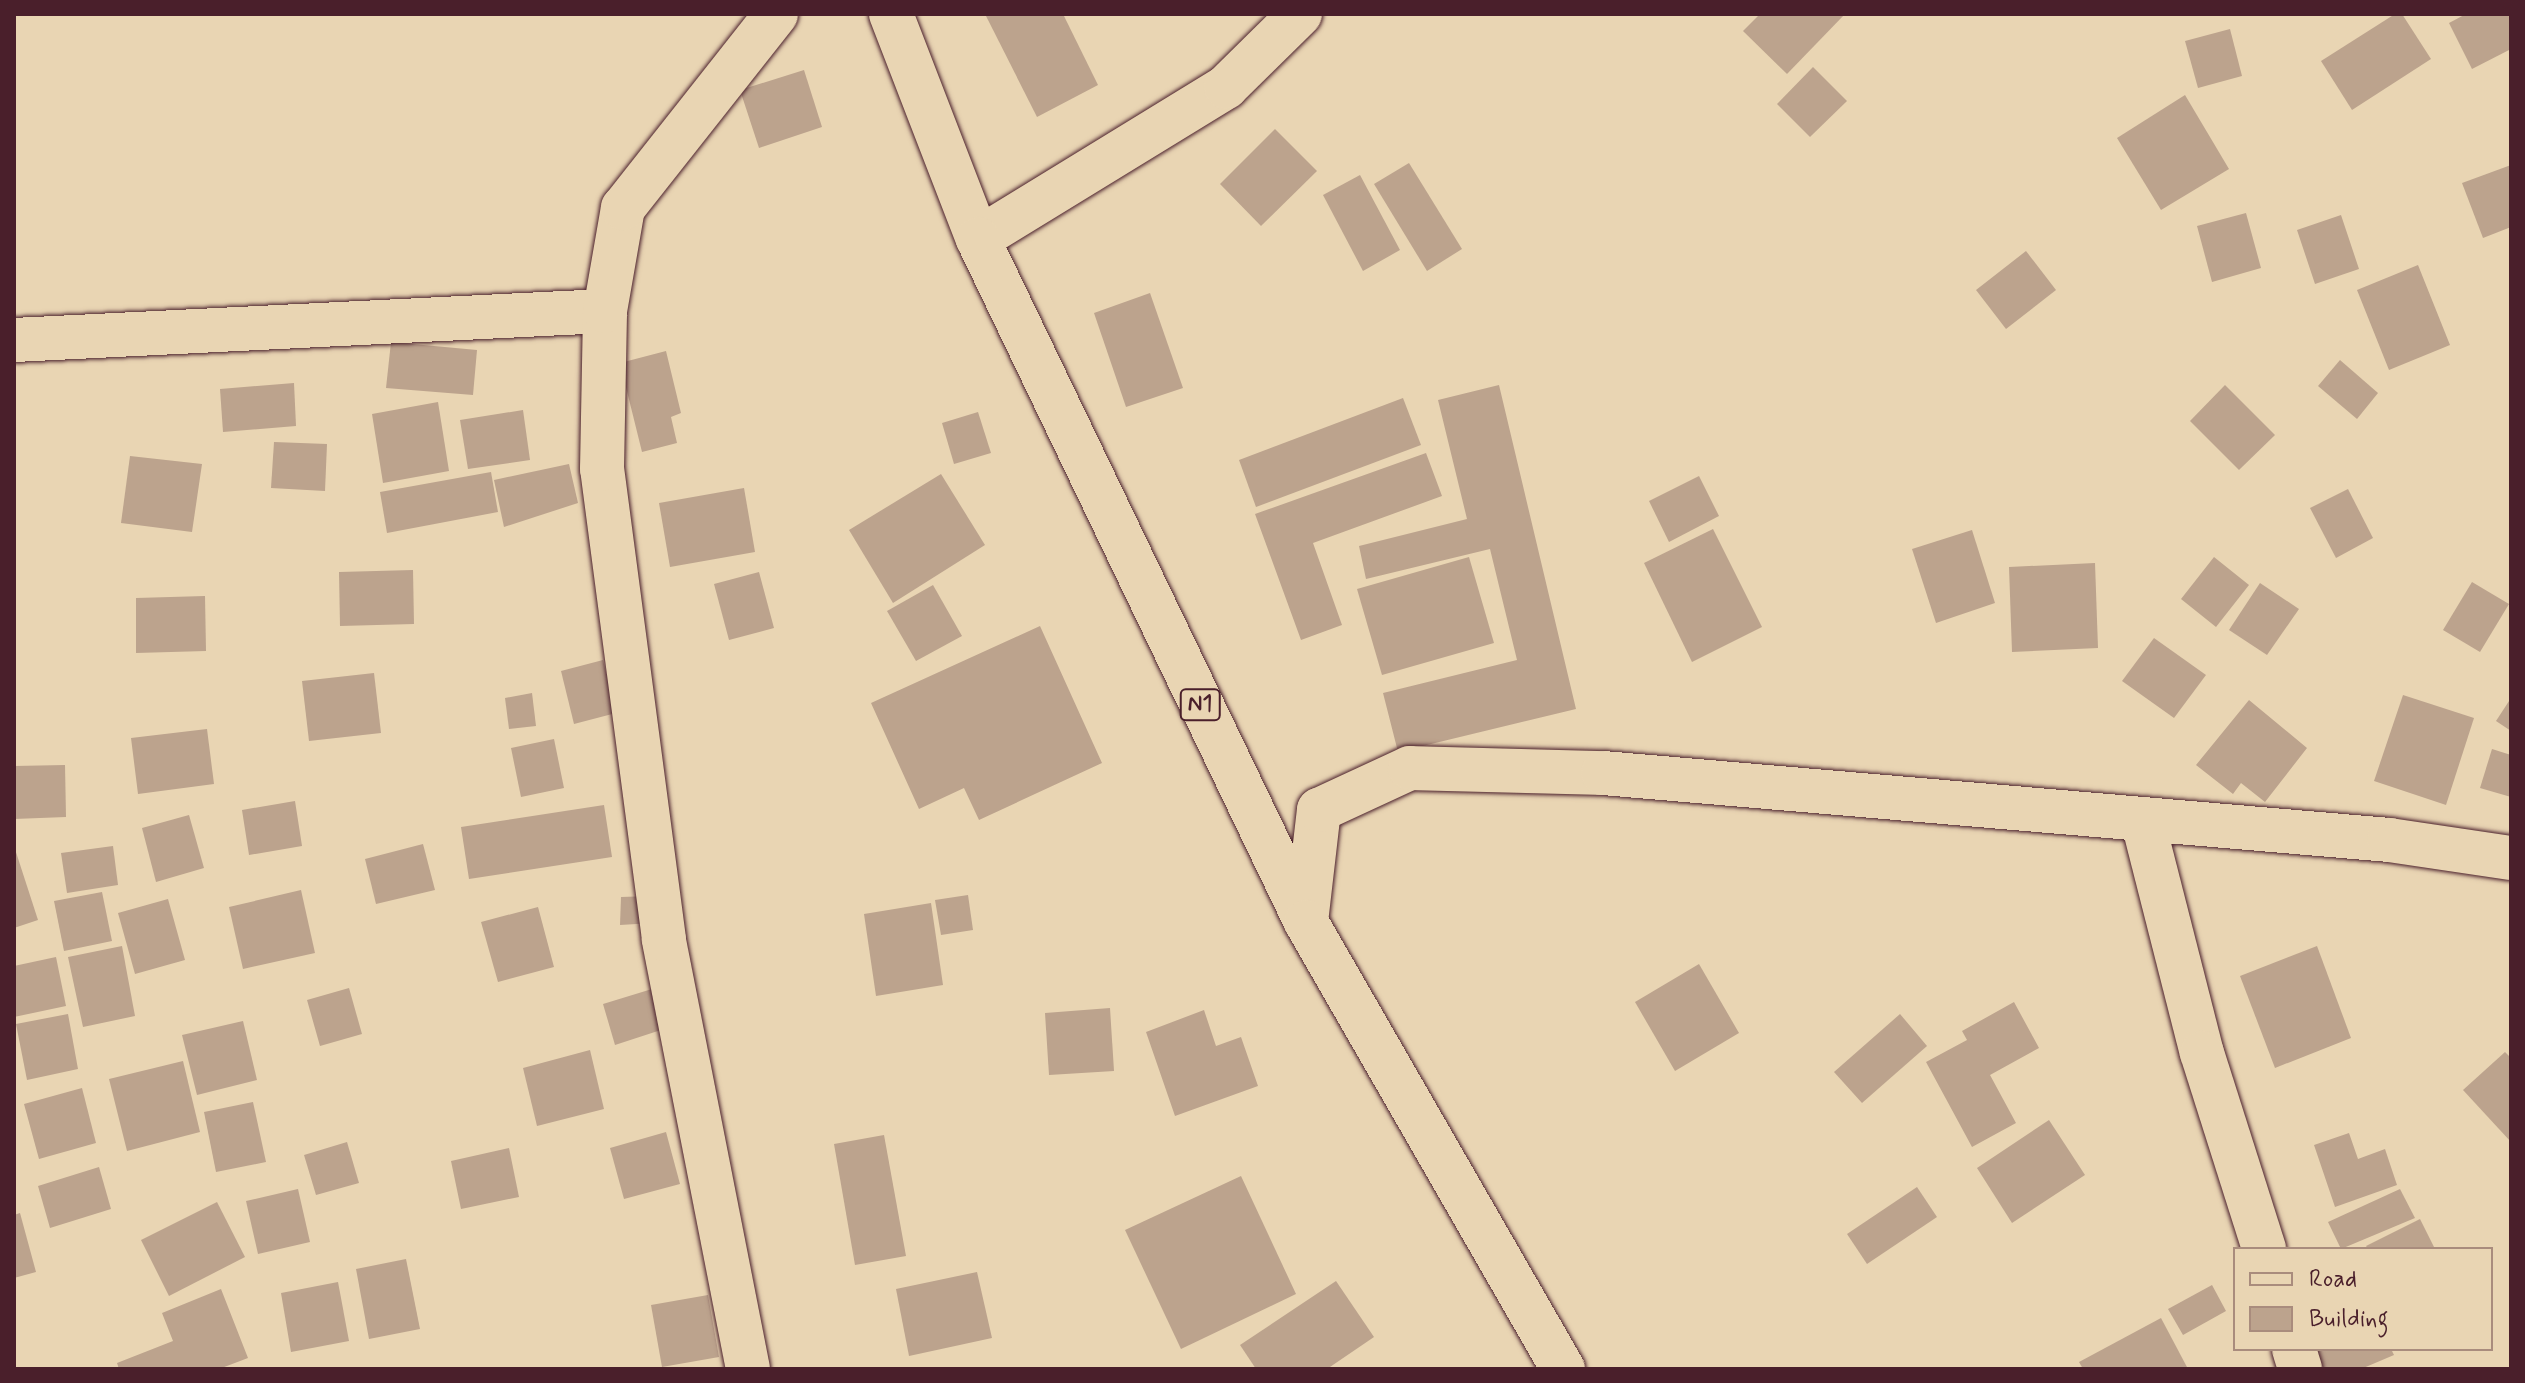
<!DOCTYPE html>
<html>
<head>
<meta charset="utf-8">
<style>
  body { margin:0 }
  #map { position:relative; width:2525px; height:1383px; overflow:hidden; background:#e9d5b3; font-family:Mynerve,sans-serif }
  div>[style] { position:absolute }
  .building>* { inset:0; background:#bca38d }
  .roads { filter:drop-shadow(0 0 2px #4a1f2b) drop-shadow(0 0 2px #4a1f2b) }
  .minor>* { height:44px; margin:-22px; padding:0 22px; transform-origin:22px; border-radius:22px; background:#e9d5b3 }
  .highway>* { height:44px; margin:-22px; padding:0 22px; transform-origin:22px; border-radius:22px; background:#e9d5b3 }
  span { translate:-50% -50%; white-space:nowrap; text-align:center; line-height:1.15; -webkit-text-stroke:7px #e9d5b3; paint-order:stroke }
  .shield-label span { padding:2px 6px; background:#e9d5b3; border:2px solid; border-radius:6px; -webkit-text-stroke-width:0 }
  .shield-label { font-size:22px; color:#4a1f2b; font-weight:700 }
  .frame { position:absolute; inset:0; border:16px solid #4a1f2b; pointer-events:none }
  .legend { position:absolute; left:2233px; top:1247px; width:260px; height:104px; box-sizing:border-box; background:#e9d5b3; border:2px solid #a98c7d; margin:0; padding:10px 14px; list-style:none; font-size:24px; color:#4a1f2b }
  .legend li { display:flex; align-items:center; gap:16px; height:40px }
  .legend b { width:40px; border:2px solid #a98c7d }
</style>
</head>
<body>
<div id="map">
  <div class="building">
    <div style="clip-path:polygon(985px 14px,1063px 14px,1098px 85px,1037px 117px)"></div>
    <div style="clip-path:polygon(1760px 14px,1845px 14px,1787px 74px,1743px 31px)"></div>
    <div style="clip-path:polygon(2395px 14px,2402px 14px,2431px 59px,2352px 110px,2321px 61px)"></div>
    <div style="clip-path:polygon(2466px 14px,2511px 14px,2511px 49px,2472px 69px,2449px 23px)"></div>
    <div style="clip-path:polygon(2230px 29px,2242px 76px,2198px 88px,2185px 41px)"></div>
    <div style="clip-path:polygon(1813px 67px,1847px 101px,1810px 137px,1777px 104px)"></div>
    <div style="clip-path:polygon(804px 70px,822px 127px,759px 148px,740px 90px)"></div>
    <div style="clip-path:polygon(2185px 95px,2229px 169px,2161px 210px,2117px 138px)"></div>
    <div style="clip-path:polygon(1275px 129px,1317px 171px,1261px 226px,1220px 184px)"></div>
    <div style="clip-path:polygon(1409px 163px,1462px 249px,1427px 271px,1374px 184px)"></div>
    <div style="clip-path:polygon(2511px 165px,2511px 227px,2483px 238px,2462px 183px)"></div>
    <div style="clip-path:polygon(1360px 175px,1400px 250px,1363px 271px,1323px 195px)"></div>
    <div style="clip-path:polygon(2246px 213px,2261px 268px,2212px 282px,2197px 226px)"></div>
    <div style="clip-path:polygon(2341px 215px,2359px 269px,2315px 284px,2297px 230px)"></div>
    <div style="clip-path:polygon(2026px 251px,2056px 290px,2006px 329px,1976px 290px)"></div>
    <div style="clip-path:polygon(2418px 265px,2450px 345px,2389px 370px,2357px 290px)"></div>
    <div style="clip-path:polygon(1150px 293px,1183px 388px,1126px 407px,1094px 313px)"></div>
    <div style="clip-path:polygon(391px 342px,477px 350px,473px 395px,386px 388px)"></div>
    <div style="clip-path:polygon(666px 351px,681px 413px,671px 417px,677px 443px,642px 452px,620px 363px)"></div>
    <div style="clip-path:polygon(2340px 360px,2378px 393px,2357px 419px,2318px 386px)"></div>
    <div style="clip-path:polygon(294px 383px,296px 426px,223px 432px,220px 389px)"></div>
    <div style="clip-path:polygon(1499px 385px,1576px 709px,1398px 752px,1383px 693px,1517px 660px,1490px 549px,1366px 579px,1359px 546px,1467px 519px,1438px 400px)"></div>
    <div style="clip-path:polygon(2225px 385px,2275px 435px,2239px 470px,2190px 421px)"></div>
    <div style="clip-path:polygon(1403px 398px,1421px 445px,1256px 507px,1239px 460px)"></div>
    <div style="clip-path:polygon(438px 402px,449px 471px,383px 483px,372px 414px)"></div>
    <div style="clip-path:polygon(523px 410px,530px 460px,468px 469px,460px 420px)"></div>
    <div style="clip-path:polygon(978px 412px,991px 453px,954px 464px,942px 423px)"></div>
    <div style="clip-path:polygon(274px 442px,327px 444px,325px 491px,271px 488px)"></div>
    <div style="clip-path:polygon(1426px 453px,1442px 496px,1313px 543px,1342px 625px,1301px 640px,1255px 514px)"></div>
    <div style="clip-path:polygon(130px 456px,202px 464px,192px 532px,121px 523px)"></div>
    <div style="clip-path:polygon(569px 464px,578px 503px,504px 527px,494px 480px)"></div>
    <div style="clip-path:polygon(491px 472px,498px 512px,387px 533px,380px 492px)"></div>
    <div style="clip-path:polygon(941px 474px,985px 545px,893px 603px,849px 530px)"></div>
    <div style="clip-path:polygon(1699px 476px,1719px 516px,1669px 542px,1649px 501px)"></div>
    <div style="clip-path:polygon(744px 488px,755px 552px,670px 567px,659px 503px)"></div>
    <div style="clip-path:polygon(2348px 489px,2373px 538px,2336px 558px,2310px 508px)"></div>
    <div style="clip-path:polygon(1713px 529px,1762px 627px,1692px 662px,1644px 563px)"></div>
    <div style="clip-path:polygon(1972px 530px,1995px 603px,1936px 623px,1912px 549px)"></div>
    <div style="clip-path:polygon(1469px 557px,1494px 643px,1382px 675px,1357px 589px)"></div>
    <div style="clip-path:polygon(2214px 557px,2249px 585px,2216px 627px,2181px 599px)"></div>
    <div style="clip-path:polygon(2095px 563px,2098px 648px,2012px 652px,2009px 567px)"></div>
    <div style="clip-path:polygon(413px 570px,414px 624px,340px 626px,339px 572px)"></div>
    <div style="clip-path:polygon(759px 572px,774px 628px,729px 640px,714px 584px)"></div>
    <div style="clip-path:polygon(2472px 582px,2509px 604px,2480px 652px,2443px 630px)"></div>
    <div style="clip-path:polygon(2260px 583px,2299px 609px,2267px 655px,2229px 630px)"></div>
    <div style="clip-path:polygon(933px 585px,962px 636px,916px 661px,887px 611px)"></div>
    <div style="clip-path:polygon(205px 596px,206px 651px,136px 653px,136px 598px)"></div>
    <div style="clip-path:polygon(1040px 626px,1102px 763px,979px 820px,964px 788px,919px 809px,871px 703px)"></div>
    <div style="clip-path:polygon(2154px 638px,2206px 675px,2174px 718px,2122px 681px)"></div>
    <div style="clip-path:polygon(603px 660px,616px 713px,574px 724px,561px 671px)"></div>
    <div style="clip-path:polygon(374px 673px,381px 733px,309px 741px,302px 681px)"></div>
    <div style="clip-path:polygon(532px 693px,536px 726px,509px 729px,505px 698px)"></div>
    <div style="clip-path:polygon(2403px 695px,2474px 718px,2446px 805px,2374px 781px)"></div>
    <div style="clip-path:polygon(2511px 698px,2511px 731px,2496px 721px)"></div>
    <div style="clip-path:polygon(2249px 700px,2307px 748px,2265px 802px,2241px 783px,2233px 794px,2196px 765px)"></div>
    <div style="clip-path:polygon(207px 729px,214px 784px,138px 794px,131px 738px)"></div>
    <div style="clip-path:polygon(554px 739px,564px 788px,521px 797px,511px 748px)"></div>
    <div style="clip-path:polygon(2492px 749px,2511px 755px,2511px 797px,2480px 788px)"></div>
    <div style="clip-path:polygon(65px 765px,66px 817px,14px 819px,14px 766px)"></div>
    <div style="clip-path:polygon(295px 801px,302px 846px,249px 855px,242px 810px)"></div>
    <div style="clip-path:polygon(604px 805px,612px 857px,469px 879px,461px 827px)"></div>
    <div style="clip-path:polygon(189px 815px,204px 868px,156px 882px,142px 828px)"></div>
    <div style="clip-path:polygon(423px 844px,435px 890px,376px 904px,365px 859px)"></div>
    <div style="clip-path:polygon(14px 846px,38px 920px,14px 928px)"></div>
    <div style="clip-path:polygon(113px 846px,118px 885px,67px 893px,61px 853px)"></div>
    <div style="clip-path:polygon(301px 890px,315px 953px,243px 969px,229px 907px)"></div>
    <div style="clip-path:polygon(102px 892px,112px 941px,64px 951px,54px 901px)"></div>
    <div style="clip-path:polygon(968px 895px,973px 930px,941px 935px,935px 900px)"></div>
    <div style="clip-path:polygon(651px 896px,653px 923px,620px 925px,621px 897px)"></div>
    <div style="clip-path:polygon(168px 899px,185px 960px,135px 974px,118px 913px)"></div>
    <div style="clip-path:polygon(931px 903px,943px 985px,876px 996px,864px 914px)"></div>
    <div style="clip-path:polygon(538px 907px,554px 967px,498px 982px,481px 922px)"></div>
    <div style="clip-path:polygon(122px 946px,135px 1016px,83px 1027px,68px 957px)"></div>
    <div style="clip-path:polygon(2317px 946px,2351px 1038px,2275px 1068px,2240px 976px)"></div>
    <div style="clip-path:polygon(56px 957px,66px 1006px,14px 1017px,14px 966px)"></div>
    <div style="clip-path:polygon(1699px 964px,1739px 1033px,1675px 1071px,1635px 1002px)"></div>
    <div style="clip-path:polygon(349px 988px,362px 1034px,320px 1046px,307px 1000px)"></div>
    <div style="clip-path:polygon(652px 989px,664px 1029px,615px 1045px,603px 1004px)"></div>
    <div style="clip-path:polygon(2014px 1002px,2039px 1048px,1990px 1075px,2016px 1123px,1972px 1147px,1926px 1062px,1967px 1040px,1962px 1031px)"></div>
    <div style="clip-path:polygon(1110px 1008px,1114px 1071px,1049px 1075px,1045px 1013px)"></div>
    <div style="clip-path:polygon(1204px 1010px,1216px 1046px,1241px 1037px,1258px 1086px,1175px 1116px,1146px 1032px)"></div>
    <div style="clip-path:polygon(68px 1014px,78px 1069px,27px 1080px,16px 1024px)"></div>
    <div style="clip-path:polygon(1900px 1014px,1927px 1046px,1862px 1103px,1834px 1072px)"></div>
    <div style="clip-path:polygon(243px 1021px,257px 1080px,197px 1095px,182px 1035px)"></div>
    <div style="clip-path:polygon(590px 1050px,604px 1109px,537px 1126px,523px 1068px)"></div>
    <div style="clip-path:polygon(2505px 1052px,2511px 1058px,2511px 1142px,2463px 1090px)"></div>
    <div style="clip-path:polygon(183px 1061px,200px 1132px,127px 1151px,109px 1079px)"></div>
    <div style="clip-path:polygon(82px 1088px,96px 1143px,39px 1159px,24px 1104px)"></div>
    <div style="clip-path:polygon(253px 1102px,266px 1162px,216px 1172px,204px 1112px)"></div>
    <div style="clip-path:polygon(2049px 1120px,2085px 1175px,2012px 1223px,1977px 1168px)"></div>
    <div style="clip-path:polygon(666px 1132px,680px 1184px,624px 1199px,610px 1148px)"></div>
    <div style="clip-path:polygon(2349px 1133px,2358px 1159px,2385px 1149px,2397px 1185px,2335px 1207px,2314px 1145px)"></div>
    <div style="clip-path:polygon(884px 1135px,906px 1256px,855px 1265px,834px 1144px)"></div>
    <div style="clip-path:polygon(347px 1142px,359px 1183px,316px 1195px,304px 1155px)"></div>
    <div style="clip-path:polygon(509px 1148px,519px 1197px,461px 1209px,451px 1161px)"></div>
    <div style="clip-path:polygon(99px 1167px,111px 1209px,50px 1228px,38px 1186px)"></div>
    <div style="clip-path:polygon(1241px 1176px,1296px 1294px,1181px 1349px,1125px 1230px)"></div>
    <div style="clip-path:polygon(1917px 1187px,1937px 1217px,1867px 1264px,1847px 1234px)"></div>
    <div style="clip-path:polygon(298px 1189px,310px 1242px,258px 1254px,246px 1201px)"></div>
    <div style="clip-path:polygon(2400px 1189px,2415px 1218px,2341px 1249px,2328px 1222px)"></div>
    <div style="clip-path:polygon(217px 1202px,245px 1257px,169px 1296px,141px 1240px)"></div>
    <div style="clip-path:polygon(20px 1213px,36px 1272px,14px 1278px,14px 1215px)"></div>
    <div style="clip-path:polygon(2420px 1219px,2435px 1249px,2368px 1249px,2366px 1246px)"></div>
    <div style="clip-path:polygon(406px 1259px,420px 1329px,369px 1339px,356px 1269px)"></div>
    <div style="clip-path:polygon(977px 1272px,992px 1338px,909px 1356px,896px 1289px)"></div>
    <div style="clip-path:polygon(1336px 1281px,1374px 1337px,1327px 1369px,1256px 1369px,1240px 1345px)"></div>
    <div style="clip-path:polygon(338px 1282px,349px 1341px,291px 1352px,281px 1293px)"></div>
    <div style="clip-path:polygon(2212px 1285px,2226px 1311px,2183px 1335px,2168px 1309px)"></div>
    <div style="clip-path:polygon(221px 1289px,248px 1358px,219px 1369px,119px 1369px,117px 1363px,173px 1341px,162px 1313px)"></div>
    <div style="clip-path:polygon(708px 1295px,719px 1357px,662px 1367px,651px 1305px)"></div>
    <div style="clip-path:polygon(2161px 1318px,2188px 1369px,2083px 1369px,2079px 1362px)"></div>
    <div style="clip-path:polygon(2314px 1349px,2391px 1349px,2394px 1355px,2361px 1369px,2322px 1369px)"></div>
  </div>
  <div class="roads">
    <div class="minor">
      <div style="left:978px;top:239px;width:291px;rotate:-31.5deg"></div>
      <div style="left:1226px;top:87px;width:104px;rotate:-44.6deg"></div>
      <div style="left:14px;top:340px;width:592px;rotate:-2.81deg"></div>
      <div style="left:2143px;top:822px;width:238px;rotate:75.7deg"></div>
      <div style="left:2202px;top:1053px;width:206px;rotate:72.4deg"></div>
      <div style="left:1306px;top:922px;width:113px;rotate:-83.4deg"></div>
      <div style="left:1319px;top:810px;width:100px;rotate:-24.8deg"></div>
      <div style="left:1410px;top:768px;width:193px;rotate:1.5deg"></div>
      <div style="left:1603px;top:773px;width:789px;rotate:4.87deg"></div>
      <div style="left:2389px;top:840px;width:123px;rotate:8.4deg"></div>
      <div style="left:2294px;top:1349px;width:21px;rotate:73deg"></div>
      <div style="left:748px;top:1369px;width:438px;rotate:-101.1deg"></div>
      <div style="left:664px;top:939px;width:474px;rotate:-97.5deg"></div>
      <div style="left:602px;top:469px;width:158px;rotate:-88.9deg"></div>
      <div style="left:605px;top:311px;width:105px;rotate:-80.1deg"></div>
      <div style="left:623px;top:208px;width:247px;rotate:-51.7deg"></div>
    </div>
    <div class="highway">
      <div style="left:891px;top:14px;width:241px;rotate:68.9deg"></div>
      <div style="left:978px;top:239px;width:758px;rotate:64.35deg"></div>
      <div style="left:1306px;top:922px;width:516px;rotate:60.1deg"></div>
    </div>
  </div>
  <div class="shield-label">
    <span style="left:1200px;top:705px">N1</span>
  </div>
  <div class="frame"></div>
  <ul class="legend">
  <li><b style="height:10px;background:#e9d5b3"></b>Road</li>
  <li><b style="height:22px;background:#bca38d"></b>Building</li>
  </ul>
</div>
</body>
</html>
